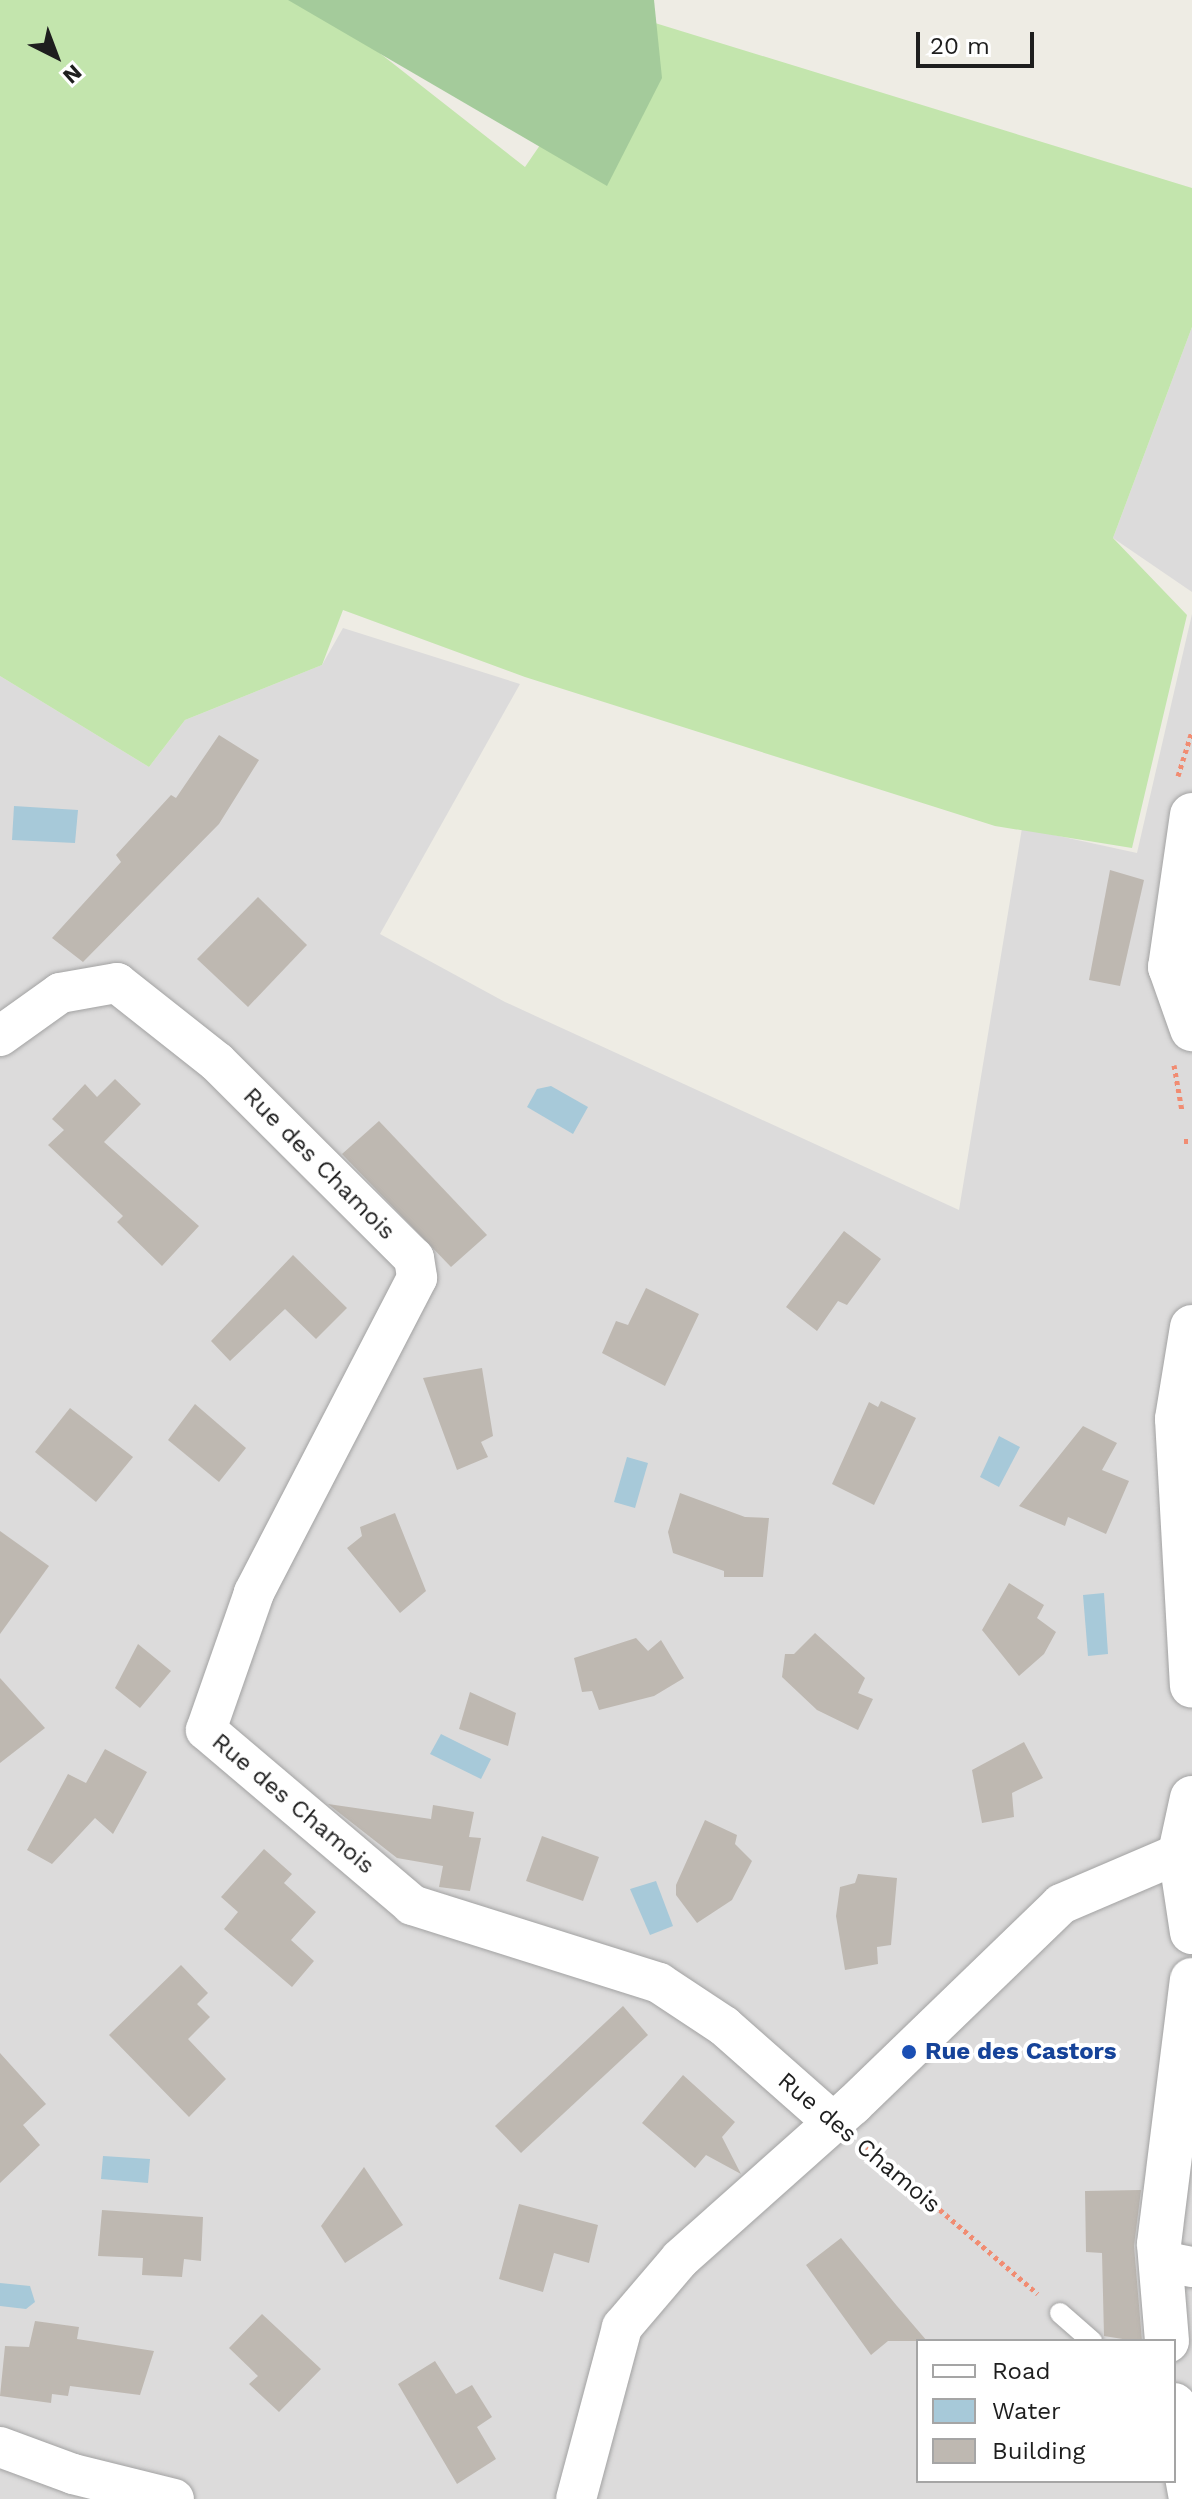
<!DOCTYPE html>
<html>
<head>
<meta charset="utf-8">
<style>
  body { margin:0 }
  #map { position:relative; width:1192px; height:2499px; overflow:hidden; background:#eeece4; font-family:"Work Sans",sans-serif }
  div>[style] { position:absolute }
  .residential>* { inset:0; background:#dcdbdb }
  .grass>* { inset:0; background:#c3e5ad }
  .forest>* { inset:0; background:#a4cb9b }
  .water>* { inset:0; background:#a7c9d9 }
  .building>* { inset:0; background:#beb8b1 }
  .path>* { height:5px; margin-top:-2.5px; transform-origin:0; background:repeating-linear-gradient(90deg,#f18c72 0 4px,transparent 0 8px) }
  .roads { filter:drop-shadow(0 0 2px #a2a2a2) drop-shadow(0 0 2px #a2a2a2) }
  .service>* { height:20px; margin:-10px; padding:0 10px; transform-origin:10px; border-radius:10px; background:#fff }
  .minor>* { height:40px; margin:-20px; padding:0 20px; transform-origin:20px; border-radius:20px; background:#fff }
  .tertiary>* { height:44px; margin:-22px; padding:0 22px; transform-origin:22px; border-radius:22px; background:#fff }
  .dots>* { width:22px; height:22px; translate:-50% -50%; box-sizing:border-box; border:4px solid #fff; border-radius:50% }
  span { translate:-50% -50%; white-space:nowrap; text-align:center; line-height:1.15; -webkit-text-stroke:8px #fff; paint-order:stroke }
  .street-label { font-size:24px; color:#1e1e1e }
  .transit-label { font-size:24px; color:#164399; font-weight:700 }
  .left { translate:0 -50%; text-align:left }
  .legend { position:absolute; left:916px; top:2339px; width:260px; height:144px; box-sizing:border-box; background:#fff; border:2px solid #a5a5a5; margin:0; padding:10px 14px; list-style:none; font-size:24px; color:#1e1e1e }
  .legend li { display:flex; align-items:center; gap:16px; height:40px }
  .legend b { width:40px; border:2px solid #a5a5a5 }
  .north { position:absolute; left:16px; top:16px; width:80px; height:80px; -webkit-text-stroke:6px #fff; paint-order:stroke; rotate:138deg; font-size:22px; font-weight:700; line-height:32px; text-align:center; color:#1e1e1e }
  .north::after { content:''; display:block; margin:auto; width:28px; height:36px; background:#1e1e1e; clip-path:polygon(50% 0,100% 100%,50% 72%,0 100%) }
  .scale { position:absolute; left:916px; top:32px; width:118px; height:36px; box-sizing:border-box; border:4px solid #1e1e1e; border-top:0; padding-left:10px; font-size:24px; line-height:28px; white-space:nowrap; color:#1e1e1e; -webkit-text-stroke:6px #fff; paint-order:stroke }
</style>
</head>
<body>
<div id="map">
  <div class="residential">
    <div style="clip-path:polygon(1192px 327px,1192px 592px,1113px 538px)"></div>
    <div style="clip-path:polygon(evenodd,1192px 614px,1192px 2499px,0 2499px,0 676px,149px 767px,185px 720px,322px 665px,343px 628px,520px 684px,380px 934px,505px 1002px,959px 1210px,1022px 828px,1137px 853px,1192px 614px,918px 2341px,1174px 2341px,1174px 2481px,918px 2481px,918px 2341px)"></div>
  </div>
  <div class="grass">
    <div style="clip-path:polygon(0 0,312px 0,525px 167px,629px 15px,1192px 188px,1192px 327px,1113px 538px,1187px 615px,1132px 848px,995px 826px,525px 677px,343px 610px,322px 665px,185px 720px,149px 767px,0 676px)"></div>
  </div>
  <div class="forest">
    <div style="clip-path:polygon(288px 0,654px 0,662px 78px,607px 186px)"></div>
  </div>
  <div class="water">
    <div style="clip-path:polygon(14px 806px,78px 810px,75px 843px,12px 840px)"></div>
    <div style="clip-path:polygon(551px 1086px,588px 1107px,573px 1134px,527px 1107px,537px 1089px)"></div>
    <div style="clip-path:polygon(999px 1436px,1020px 1447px,999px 1487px,980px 1477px)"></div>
    <div style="clip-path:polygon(627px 1457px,648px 1463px,635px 1508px,614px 1502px)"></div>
    <div style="clip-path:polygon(1104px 1593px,1108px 1654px,1088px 1656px,1083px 1595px)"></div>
    <div style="clip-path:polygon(441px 1734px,491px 1759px,481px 1779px,430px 1754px)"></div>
    <div style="clip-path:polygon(656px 1881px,673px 1926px,650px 1935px,630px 1889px)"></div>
    <div style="clip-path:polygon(103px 2156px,150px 2159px,148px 2183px,101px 2179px)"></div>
    <div style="clip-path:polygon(0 2283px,30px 2286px,35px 2302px,26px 2309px,0 2306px)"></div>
  </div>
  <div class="building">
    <div style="clip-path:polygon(219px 735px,259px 760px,219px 824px,83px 962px,52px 938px,121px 862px,116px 855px,171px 795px,176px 798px)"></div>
    <div style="clip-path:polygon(1110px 870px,1144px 880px,1120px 986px,1089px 980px)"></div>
    <div style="clip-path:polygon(258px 897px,307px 945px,248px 1007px,197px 959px)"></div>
    <div style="clip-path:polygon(115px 1079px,141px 1104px,104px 1142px,199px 1226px,162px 1266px,117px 1222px,123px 1216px,48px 1145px,64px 1130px,52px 1119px,85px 1084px,97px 1097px)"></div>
    <div style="clip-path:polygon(379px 1121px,487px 1235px,451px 1267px,342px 1154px)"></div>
    <div style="clip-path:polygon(844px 1231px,881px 1259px,847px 1305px,838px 1301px,817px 1331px,786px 1307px)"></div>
    <div style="clip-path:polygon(293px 1255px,347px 1308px,316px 1339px,285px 1309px,230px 1361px,211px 1341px)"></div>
    <div style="clip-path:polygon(646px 1288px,699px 1314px,665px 1386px,602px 1353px,616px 1321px,628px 1325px)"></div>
    <div style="clip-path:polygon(482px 1368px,493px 1436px,481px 1442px,488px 1457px,457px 1470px,423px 1378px)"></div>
    <div style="clip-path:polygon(881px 1401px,916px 1418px,874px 1505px,832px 1484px,869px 1402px,878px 1407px)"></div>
    <div style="clip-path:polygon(195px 1404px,246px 1448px,219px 1482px,168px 1440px)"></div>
    <div style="clip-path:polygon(70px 1408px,133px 1457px,96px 1502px,35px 1452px)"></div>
    <div style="clip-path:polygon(1083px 1426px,1117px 1443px,1102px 1470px,1129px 1481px,1106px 1534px,1068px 1517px,1065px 1526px,1019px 1506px)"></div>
    <div style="clip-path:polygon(680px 1493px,745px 1517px,769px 1518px,763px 1577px,724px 1577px,724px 1571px,673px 1553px,668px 1532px)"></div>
    <div style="clip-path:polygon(395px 1513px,426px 1591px,400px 1613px,347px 1548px,362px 1536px,360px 1527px)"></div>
    <div style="clip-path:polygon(0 1531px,49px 1566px,0 1634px)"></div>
    <div style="clip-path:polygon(1009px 1583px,1044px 1605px,1037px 1618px,1056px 1632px,1044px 1654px,1019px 1676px,982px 1630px)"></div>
    <div style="clip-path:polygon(815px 1633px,865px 1678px,858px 1693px,873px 1699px,858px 1730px,817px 1710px,782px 1677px,785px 1654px,794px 1654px)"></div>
    <div style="clip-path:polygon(636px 1638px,648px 1651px,661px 1640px,684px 1678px,654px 1696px,599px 1710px,592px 1691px,582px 1692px,574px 1658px)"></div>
    <div style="clip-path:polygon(138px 1644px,171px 1671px,140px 1708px,115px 1688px)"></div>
    <div style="clip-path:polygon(0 1678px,45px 1728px,0 1763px)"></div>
    <div style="clip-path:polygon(470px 1692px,516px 1713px,508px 1746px,459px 1729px)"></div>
    <div style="clip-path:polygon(1024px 1742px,1043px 1778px,1012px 1793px,1014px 1817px,982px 1823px,972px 1770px)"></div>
    <div style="clip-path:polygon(105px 1749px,147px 1772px,113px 1834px,95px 1818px,52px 1864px,27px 1850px,68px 1774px,86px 1783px)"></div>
    <div style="clip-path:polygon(328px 1804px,431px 1819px,433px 1805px,474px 1812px,469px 1837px,481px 1838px,470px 1891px,439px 1887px,443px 1866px,397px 1858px)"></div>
    <div style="clip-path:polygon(705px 1820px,737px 1835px,735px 1844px,752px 1861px,732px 1900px,697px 1923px,676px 1895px,676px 1885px)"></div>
    <div style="clip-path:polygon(542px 1836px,599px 1857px,583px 1901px,526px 1881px)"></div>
    <div style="clip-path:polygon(264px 1849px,292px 1874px,284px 1883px,316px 1912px,291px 1940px,314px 1961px,292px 1987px,224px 1929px,238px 1912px,221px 1897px)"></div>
    <div style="clip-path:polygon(858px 1874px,897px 1878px,891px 1945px,877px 1947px,878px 1964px,845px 1970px,836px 1916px,840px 1887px,855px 1883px)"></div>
    <div style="clip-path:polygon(181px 1965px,208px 1993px,197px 2004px,210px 2017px,188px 2039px,226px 2079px,189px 2117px,109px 2035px)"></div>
    <div style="clip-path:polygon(623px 2006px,648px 2035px,521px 2153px,495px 2126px)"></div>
    <div style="clip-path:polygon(0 2053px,46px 2104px,23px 2125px,40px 2145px,0 2183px)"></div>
    <div style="clip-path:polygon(683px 2075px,735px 2122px,722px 2137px,741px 2174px,706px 2155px,695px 2168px,642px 2123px)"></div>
    <div style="clip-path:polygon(364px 2167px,403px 2225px,345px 2263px,321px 2226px)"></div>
    <div style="clip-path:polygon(1141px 2190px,1134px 2246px,1142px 2341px,1135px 2341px,1104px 2336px,1102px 2253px,1086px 2252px,1085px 2191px)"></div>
    <div style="clip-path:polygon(519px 2204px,598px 2225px,589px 2263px,554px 2253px,543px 2292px,499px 2279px)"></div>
    <div style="clip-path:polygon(102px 2210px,203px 2217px,201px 2261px,184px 2259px,182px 2277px,142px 2275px,143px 2258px,98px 2256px)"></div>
    <div style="clip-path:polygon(841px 2238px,897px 2306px,927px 2341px,888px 2341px,871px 2355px,806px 2265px)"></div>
    <div style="clip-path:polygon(262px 2314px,321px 2369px,279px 2412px,249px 2384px,258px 2376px,229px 2348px)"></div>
    <div style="clip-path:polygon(35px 2321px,79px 2327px,77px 2339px,154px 2351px,140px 2395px,70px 2386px,68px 2396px,52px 2394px,51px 2403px,0 2396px,5px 2346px,29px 2347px)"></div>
    <div style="clip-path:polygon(435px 2361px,456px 2394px,472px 2385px,492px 2417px,477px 2427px,496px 2459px,457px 2484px,398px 2384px)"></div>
  </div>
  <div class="path">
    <div style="left:1178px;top:776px;width:47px;rotate:-72.7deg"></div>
    <div style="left:1174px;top:1065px;width:47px;rotate:80.1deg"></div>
    <div style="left:1184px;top:1141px;width:8px"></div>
    <div style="left:867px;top:2147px;width:225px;rotate:40.7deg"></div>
  </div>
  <div class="roads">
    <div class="service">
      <div style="left:1060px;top:2313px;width:43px;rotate:41.2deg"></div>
    </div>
    <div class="minor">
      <div style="left:0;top:1036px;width:74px;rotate:-35.6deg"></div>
      <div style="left:60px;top:993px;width:58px;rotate:-10deg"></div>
      <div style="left:117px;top:983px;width:127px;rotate:38.3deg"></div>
      <div style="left:217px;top:1062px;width:278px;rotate:44.9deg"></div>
      <div style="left:414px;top:1258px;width:20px;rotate:81deg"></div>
      <div style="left:417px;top:1278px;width:355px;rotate:117.4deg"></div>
      <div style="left:254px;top:1593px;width:145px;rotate:109.3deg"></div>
      <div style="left:206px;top:1730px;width:270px;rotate:40.3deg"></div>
      <div style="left:412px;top:1905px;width:259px;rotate:17.5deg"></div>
      <div style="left:659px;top:1983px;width:78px;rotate:33.5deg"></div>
      <div style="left:724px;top:2026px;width:147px;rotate:41.4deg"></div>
      <div style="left:1161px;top:2261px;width:32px;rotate:11deg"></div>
      <div style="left:0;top:2447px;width:78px;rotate:20.3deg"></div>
      <div style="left:73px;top:2474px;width:104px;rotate:13.9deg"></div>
      <div style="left:576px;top:2499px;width:178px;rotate:-75deg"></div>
      <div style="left:622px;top:2327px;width:89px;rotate:-49.5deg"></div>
      <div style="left:680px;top:2259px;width:232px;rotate:-41.7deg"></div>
      <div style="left:853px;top:2105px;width:289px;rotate:-44deg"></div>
      <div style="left:1061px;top:1904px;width:129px;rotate:-23.2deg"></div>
    </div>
    <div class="tertiary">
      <div style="left:1192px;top:815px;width:154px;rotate:98.2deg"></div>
      <div style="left:1170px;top:967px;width:66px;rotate:70.5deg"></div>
      <div style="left:1192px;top:1327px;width:93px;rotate:99.3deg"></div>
      <div style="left:1177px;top:1419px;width:267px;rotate:86.8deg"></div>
      <div style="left:1192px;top:1798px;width:56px;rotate:102.3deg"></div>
      <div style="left:1180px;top:1853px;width:80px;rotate:81.4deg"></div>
      <div style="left:1167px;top:2341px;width:97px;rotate:-94.7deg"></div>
      <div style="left:1159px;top:2244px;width:266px;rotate:-82.9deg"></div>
      <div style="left:1174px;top:2405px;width:96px;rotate:79.7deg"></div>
    </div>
  </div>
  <div class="dots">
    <div style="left:909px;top:2052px;background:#1a4fb4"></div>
  </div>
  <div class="street-label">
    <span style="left:319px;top:1164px;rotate:45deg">Rue des Chamois</span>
    <span style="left:293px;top:1804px;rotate:40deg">Rue des Chamois</span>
    <span style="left:859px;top:2143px;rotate:40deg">Rue des Chamois</span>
  </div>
  <div class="transit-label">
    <span class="left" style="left:925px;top:2052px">Rue des Castors</span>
  </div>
  <ul class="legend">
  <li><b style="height:10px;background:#fff"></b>Road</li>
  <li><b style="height:22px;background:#a7c9d9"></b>Water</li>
  <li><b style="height:22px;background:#beb8b1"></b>Building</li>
  </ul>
  <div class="north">N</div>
  <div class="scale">20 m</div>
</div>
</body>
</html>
